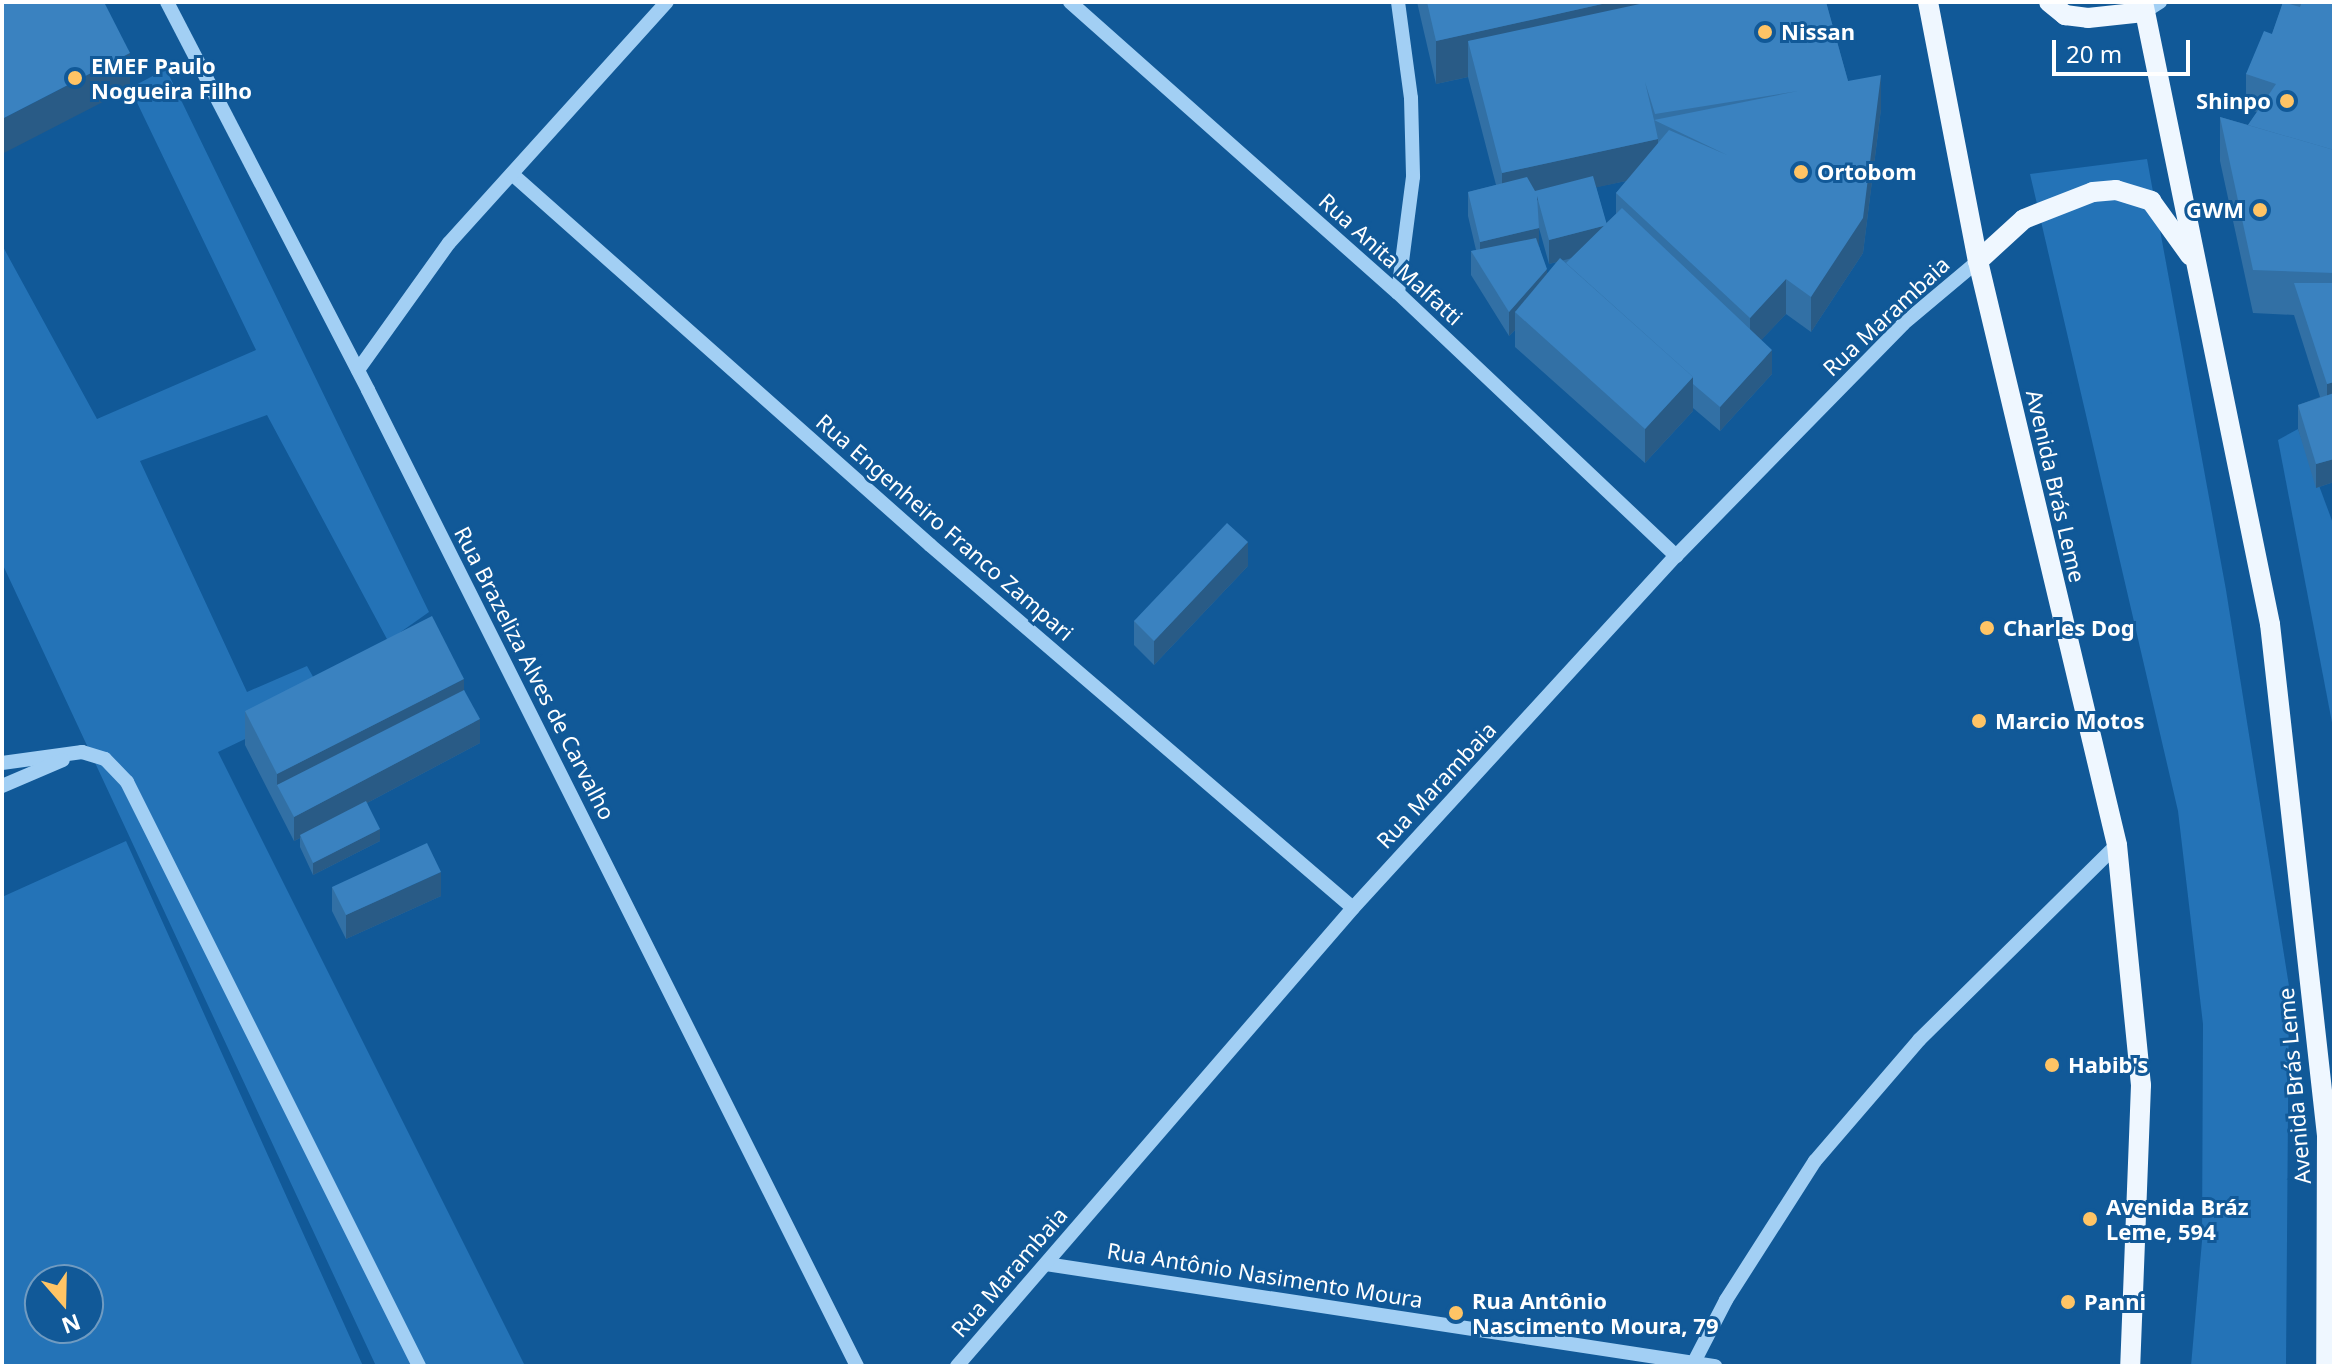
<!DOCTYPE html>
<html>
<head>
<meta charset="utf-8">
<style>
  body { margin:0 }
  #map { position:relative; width:2336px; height:1368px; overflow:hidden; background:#115998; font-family:"Noto Sans",sans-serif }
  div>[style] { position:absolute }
  .green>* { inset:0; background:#2473b7 }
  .minor>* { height:14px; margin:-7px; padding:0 7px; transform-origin:7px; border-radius:7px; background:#a2cff4 }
  .major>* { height:20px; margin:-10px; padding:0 10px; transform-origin:10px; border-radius:10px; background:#eff7ff }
  .wall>* { inset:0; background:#3270a5 }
  .shaded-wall>* { inset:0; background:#295b86 }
  .building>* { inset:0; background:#3a82c0 }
  .dots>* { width:22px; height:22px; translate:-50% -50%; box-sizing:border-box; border:4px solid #115998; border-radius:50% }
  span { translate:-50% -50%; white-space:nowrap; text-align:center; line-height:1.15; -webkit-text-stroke:6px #115998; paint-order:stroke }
  .poi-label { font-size:22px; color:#fff; font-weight:700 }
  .left { translate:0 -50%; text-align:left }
  .right { translate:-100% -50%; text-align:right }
  .street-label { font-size:22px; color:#fff }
  .frame { position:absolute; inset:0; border:4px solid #fff; pointer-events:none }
  .north { position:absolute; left:24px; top:1264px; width:80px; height:80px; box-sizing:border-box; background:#115998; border:2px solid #709bc1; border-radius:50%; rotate:160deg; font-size:22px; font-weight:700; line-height:32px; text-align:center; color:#fff }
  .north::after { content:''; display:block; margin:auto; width:28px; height:36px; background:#ffc465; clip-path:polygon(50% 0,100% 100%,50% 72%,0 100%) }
  .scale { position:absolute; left:2052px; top:40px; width:138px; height:36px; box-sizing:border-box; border:4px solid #fff; border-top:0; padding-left:10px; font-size:24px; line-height:28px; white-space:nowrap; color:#fff; -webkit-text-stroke:6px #115998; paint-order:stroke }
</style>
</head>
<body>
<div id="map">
  <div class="green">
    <div style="clip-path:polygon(166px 69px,429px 612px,388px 641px,267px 415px,140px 461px,247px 692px,307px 666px,326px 700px,218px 752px,525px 1366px,376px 1366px,2px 563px,2px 245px,97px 419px,256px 350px,130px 88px)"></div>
    <div style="clip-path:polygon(2147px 159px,2226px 590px,2289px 986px,2286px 1366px,2191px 1366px,2202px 1241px,2203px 1024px,2178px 811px,2030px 174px)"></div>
    <div style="clip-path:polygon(2298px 429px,2334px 526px,2334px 733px,2278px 440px)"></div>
    <div style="clip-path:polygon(evenodd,126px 841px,363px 1366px,2px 1366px,2px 897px,126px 841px,88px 1280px,88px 1328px,40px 1328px,40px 1280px,88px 1280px)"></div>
  </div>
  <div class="minor">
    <div style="left:167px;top:2px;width:437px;rotate:62.6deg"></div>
    <div style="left:368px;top:390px;width:1092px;rotate:63.39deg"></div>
    <div style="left:1070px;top:2px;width:438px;rotate:41.6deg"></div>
    <div style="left:1398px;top:293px;width:383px;rotate:43.4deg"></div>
    <div style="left:1398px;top:2px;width:97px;rotate:82.3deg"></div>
    <div style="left:1411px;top:98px;width:79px;rotate:88.5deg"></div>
    <div style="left:1413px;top:177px;width:117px;rotate:97.4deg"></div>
    <div style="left:2144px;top:12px;width:19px;rotate:-32deg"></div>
    <div style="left:512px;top:174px;width:559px;rotate:41.59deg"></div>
    <div style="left:930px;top:545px;width:557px;rotate:40.63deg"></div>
    <div style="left:358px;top:370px;width:156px;rotate:-54.4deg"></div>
    <div style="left:449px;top:243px;width:325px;rotate:-47.9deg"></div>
    <div style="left:2px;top:763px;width:81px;rotate:-7.8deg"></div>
    <div style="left:82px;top:752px;width:24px;rotate:17deg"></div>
    <div style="left:105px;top:759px;width:32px;rotate:46deg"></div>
    <div style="left:127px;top:782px;width:653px;rotate:63.43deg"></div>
    <div style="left:2px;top:786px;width:66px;rotate:-23.1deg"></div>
    <div style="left:1046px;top:1264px;width:677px;rotate:8.67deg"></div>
    <div style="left:957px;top:1366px;width:605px;rotate:-49.15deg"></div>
    <div style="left:1353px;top:908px;width:478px;rotate:-47.5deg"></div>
    <div style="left:1676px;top:556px;width:325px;rotate:-45.6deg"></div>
    <div style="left:1903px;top:324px;width:98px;rotate:-40deg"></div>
    <div style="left:1692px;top:1366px;width:74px;rotate:-62.7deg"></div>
    <div style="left:1726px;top:1300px;width:165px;rotate:-57.4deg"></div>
    <div style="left:1815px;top:1161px;width:160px;rotate:-49.3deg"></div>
    <div style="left:1919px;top:1040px;width:278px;rotate:-44.6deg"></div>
  </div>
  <div class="major">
    <div style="left:1928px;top:2px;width:264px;rotate:79.1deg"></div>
    <div style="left:1978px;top:261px;width:600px;rotate:76.61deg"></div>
    <div style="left:2117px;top:845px;width:241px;rotate:84.3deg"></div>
    <div style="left:2141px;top:1085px;width:281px;rotate:92.2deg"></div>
    <div style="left:2049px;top:2px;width:21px;rotate:39deg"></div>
    <div style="left:2065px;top:15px;width:23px;rotate:7deg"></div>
    <div style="left:2088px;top:18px;width:56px;rotate:-6.1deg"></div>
    <div style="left:2143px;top:2px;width:635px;rotate:78.46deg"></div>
    <div style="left:2270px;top:624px;width:514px;rotate:83.64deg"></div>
    <div style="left:2327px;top:1135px;width:231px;rotate:90.2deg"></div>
    <div style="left:1978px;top:261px;width:62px;rotate:-42.4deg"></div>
    <div style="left:2024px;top:219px;width:74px;rotate:-21.4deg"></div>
    <div style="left:2093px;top:192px;width:23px;rotate:-5deg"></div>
    <div style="left:2116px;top:190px;width:37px;rotate:17deg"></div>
    <div style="left:2151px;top:201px;width:67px;rotate:54.2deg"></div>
  </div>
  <div class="wall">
    <div style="clip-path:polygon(evenodd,1417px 2px,1826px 2px,1848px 81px,1881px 109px,1863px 253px,1811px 332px,1786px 314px,1761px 340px,1772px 374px,1720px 431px,1693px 408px,1693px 411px,1645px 463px,1515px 347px,1515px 330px,1509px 336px,1471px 275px,1471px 251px,1476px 250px,1468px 216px,1468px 192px,1496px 185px,1468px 77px,1436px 84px,1417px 2px,1626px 181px,1616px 193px,1616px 214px,1606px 223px,1596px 187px,1626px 181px,1417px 2px,1539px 228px,1549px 264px,1557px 262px,1547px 274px,1539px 246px,1539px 228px)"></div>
    <div style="clip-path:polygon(2282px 2px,2334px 2px,2334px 482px,2316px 488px,2298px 429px,2298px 405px,2320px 397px,2294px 315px,2253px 313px,2220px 161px,2220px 117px,2248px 125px,2257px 112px,2246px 109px,2246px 74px,2272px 34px,2282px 6px)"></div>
    <div style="clip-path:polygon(1248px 566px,1154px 665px,1134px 645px,1134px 621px)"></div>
    <div style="clip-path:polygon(464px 690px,480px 743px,367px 803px,380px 841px,313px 875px,300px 847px,300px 838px,294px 841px,245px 745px,245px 711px)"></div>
    <div style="clip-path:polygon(332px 887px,441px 896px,346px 939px,332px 911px)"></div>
  </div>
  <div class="shaded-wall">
    <div style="clip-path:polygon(1611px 2px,1808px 2px,1468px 41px,1468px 77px,1436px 84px,1436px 41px)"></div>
    <div style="clip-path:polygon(130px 53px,130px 88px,2px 154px,2px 119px)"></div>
    <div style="clip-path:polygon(1881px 75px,1881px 109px,1863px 253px,1811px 332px,1811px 297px)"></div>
    <div style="clip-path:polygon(1658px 139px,1658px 174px,1502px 208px,1502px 173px)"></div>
    <div style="clip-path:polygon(1607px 225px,1607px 249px,1549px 264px,1549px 240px)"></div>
    <div style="clip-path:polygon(1539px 228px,1539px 252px,1480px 266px,1480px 242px)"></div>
    <div style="clip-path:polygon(1547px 269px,1547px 293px,1515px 312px,1515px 330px,1509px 336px,1509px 312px)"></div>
    <div style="clip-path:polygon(1786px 279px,1786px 314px,1750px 352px,1750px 318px)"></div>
    <div style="clip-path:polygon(1772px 350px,1772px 374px,1720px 431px,1720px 407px)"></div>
    <div style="clip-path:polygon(1693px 377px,1693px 411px,1645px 463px,1645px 429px)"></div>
    <div style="clip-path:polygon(2334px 382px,2334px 416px,2327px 419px,2327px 384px)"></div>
    <div style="clip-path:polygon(2334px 459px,2334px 482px,2316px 488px,2316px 464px)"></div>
    <div style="clip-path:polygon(1248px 542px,1248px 566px,1154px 665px,1154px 641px)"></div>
    <div style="clip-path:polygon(464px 679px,464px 714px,277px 785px,277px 774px)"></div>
    <div style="clip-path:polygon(480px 719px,480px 743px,301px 838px,300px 835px,300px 838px,294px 841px,294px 817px)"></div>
    <div style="clip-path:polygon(380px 829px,380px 841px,313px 875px,313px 863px)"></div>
    <div style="clip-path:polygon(441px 872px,441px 896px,346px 939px,346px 915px)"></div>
  </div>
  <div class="building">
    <div style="clip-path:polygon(2px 2px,104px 2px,130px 53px,2px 119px)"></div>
    <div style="clip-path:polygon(1427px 2px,1611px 2px,1436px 41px)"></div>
    <div style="clip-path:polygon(evenodd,1649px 2px,1826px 2px,1848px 81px,1881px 75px,1863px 218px,1811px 297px,1786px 279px,1750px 318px,1616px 193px,1669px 130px,1727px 155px,1654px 120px,1658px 139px,1502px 173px,1468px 41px,1649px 2px,1645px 82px,1655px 114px,1798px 91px,1654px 120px,1645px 82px)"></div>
    <div style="clip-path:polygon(2283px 2px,2300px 7px,2302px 2px,2334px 2px,2334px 150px,2248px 125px,2276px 84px,2246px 74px,2264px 31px,2272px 34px)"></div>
    <div style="clip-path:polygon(2220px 117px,2334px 150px,2334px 273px,2253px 270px)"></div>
    <div style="clip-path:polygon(1593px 176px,1607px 225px,1549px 240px,1537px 196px,1539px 228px,1480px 242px,1468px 192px,1527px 177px,1535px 191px)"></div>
    <div style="clip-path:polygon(1622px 208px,1772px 350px,1720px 407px,1693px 384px,1693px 377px,1566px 263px)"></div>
    <div style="clip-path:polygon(1536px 238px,1547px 269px,1509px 312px,1471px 251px)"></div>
    <div style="clip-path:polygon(1560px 258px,1693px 377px,1645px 429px,1515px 312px)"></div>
    <div style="clip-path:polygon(2294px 283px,2334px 283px,2334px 382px,2327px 384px)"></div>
    <div style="clip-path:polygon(2334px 393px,2334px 459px,2316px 464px,2298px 405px)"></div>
    <div style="clip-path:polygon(1227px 523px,1248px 542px,1154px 641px,1134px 621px)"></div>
    <div style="clip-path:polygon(432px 616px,464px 679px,277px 774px,245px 711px)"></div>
    <div style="clip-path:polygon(464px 690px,480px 719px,294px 817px,277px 785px)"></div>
    <div style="clip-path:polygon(366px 801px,380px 829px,313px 863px,300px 835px)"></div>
    <div style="clip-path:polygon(427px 843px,441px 872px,346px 915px,332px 887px)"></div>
  </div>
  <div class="dots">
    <div style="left:1765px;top:32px;background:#ffc465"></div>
    <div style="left:75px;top:78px;background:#ffc465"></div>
    <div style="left:2287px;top:101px;background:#ffc465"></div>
    <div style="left:1801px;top:172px;background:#ffc465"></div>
    <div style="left:2260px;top:210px;background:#ffc465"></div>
    <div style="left:1987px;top:628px;background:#ffc465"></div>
    <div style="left:1979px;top:721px;background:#ffc465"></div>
    <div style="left:2052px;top:1065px;background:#ffc465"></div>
    <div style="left:2090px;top:1219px;background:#ffc465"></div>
    <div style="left:2068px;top:1302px;background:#ffc465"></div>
    <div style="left:1456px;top:1313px;background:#ffc465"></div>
  </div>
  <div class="poi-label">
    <span class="left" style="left:1781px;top:32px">Nissan</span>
    <span class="left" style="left:91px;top:78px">EMEF Paulo<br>Nogueira Filho</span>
    <span class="right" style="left:2271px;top:101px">Shinpo</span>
    <span class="left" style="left:1817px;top:172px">Ortobom</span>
    <span class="right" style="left:2244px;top:210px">GWM</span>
    <span class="left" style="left:2003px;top:628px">Charles Dog</span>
    <span class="left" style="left:1995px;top:721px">Marcio Motos</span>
    <span class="left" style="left:2068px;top:1065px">Habib's</span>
    <span class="left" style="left:2106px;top:1219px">Avenida Bráz<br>Leme, 594</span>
    <span class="left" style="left:1472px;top:1313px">Rua Antônio<br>Nascimento Moura, 79</span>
    <span class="left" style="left:2084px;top:1302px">Panni</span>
  </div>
  <div class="street-label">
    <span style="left:1391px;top:259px;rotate:42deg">Rua Anita Malfatti</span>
    <span style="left:1886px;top:316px;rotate:-43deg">Rua Marambaia</span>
    <span style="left:2056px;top:486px;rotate:77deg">Avenida Brás Leme</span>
    <span style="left:945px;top:527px;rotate:41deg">Rua Engenheiro Franco Zampari</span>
    <span style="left:535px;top:673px;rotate:63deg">Rua Brazeliza Alves de Carvalho</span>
    <span style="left:1436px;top:785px;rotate:-47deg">Rua Marambaia</span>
    <span style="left:2294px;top:1086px;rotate:-95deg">Avenida Brás Leme</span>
    <span style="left:1009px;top:1272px;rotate:-49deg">Rua Marambaia</span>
    <span style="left:1265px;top:1275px;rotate:9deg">Rua Antônio Nasimento Moura</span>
  </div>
  <div class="frame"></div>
  <div class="north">N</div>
  <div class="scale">20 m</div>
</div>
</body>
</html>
